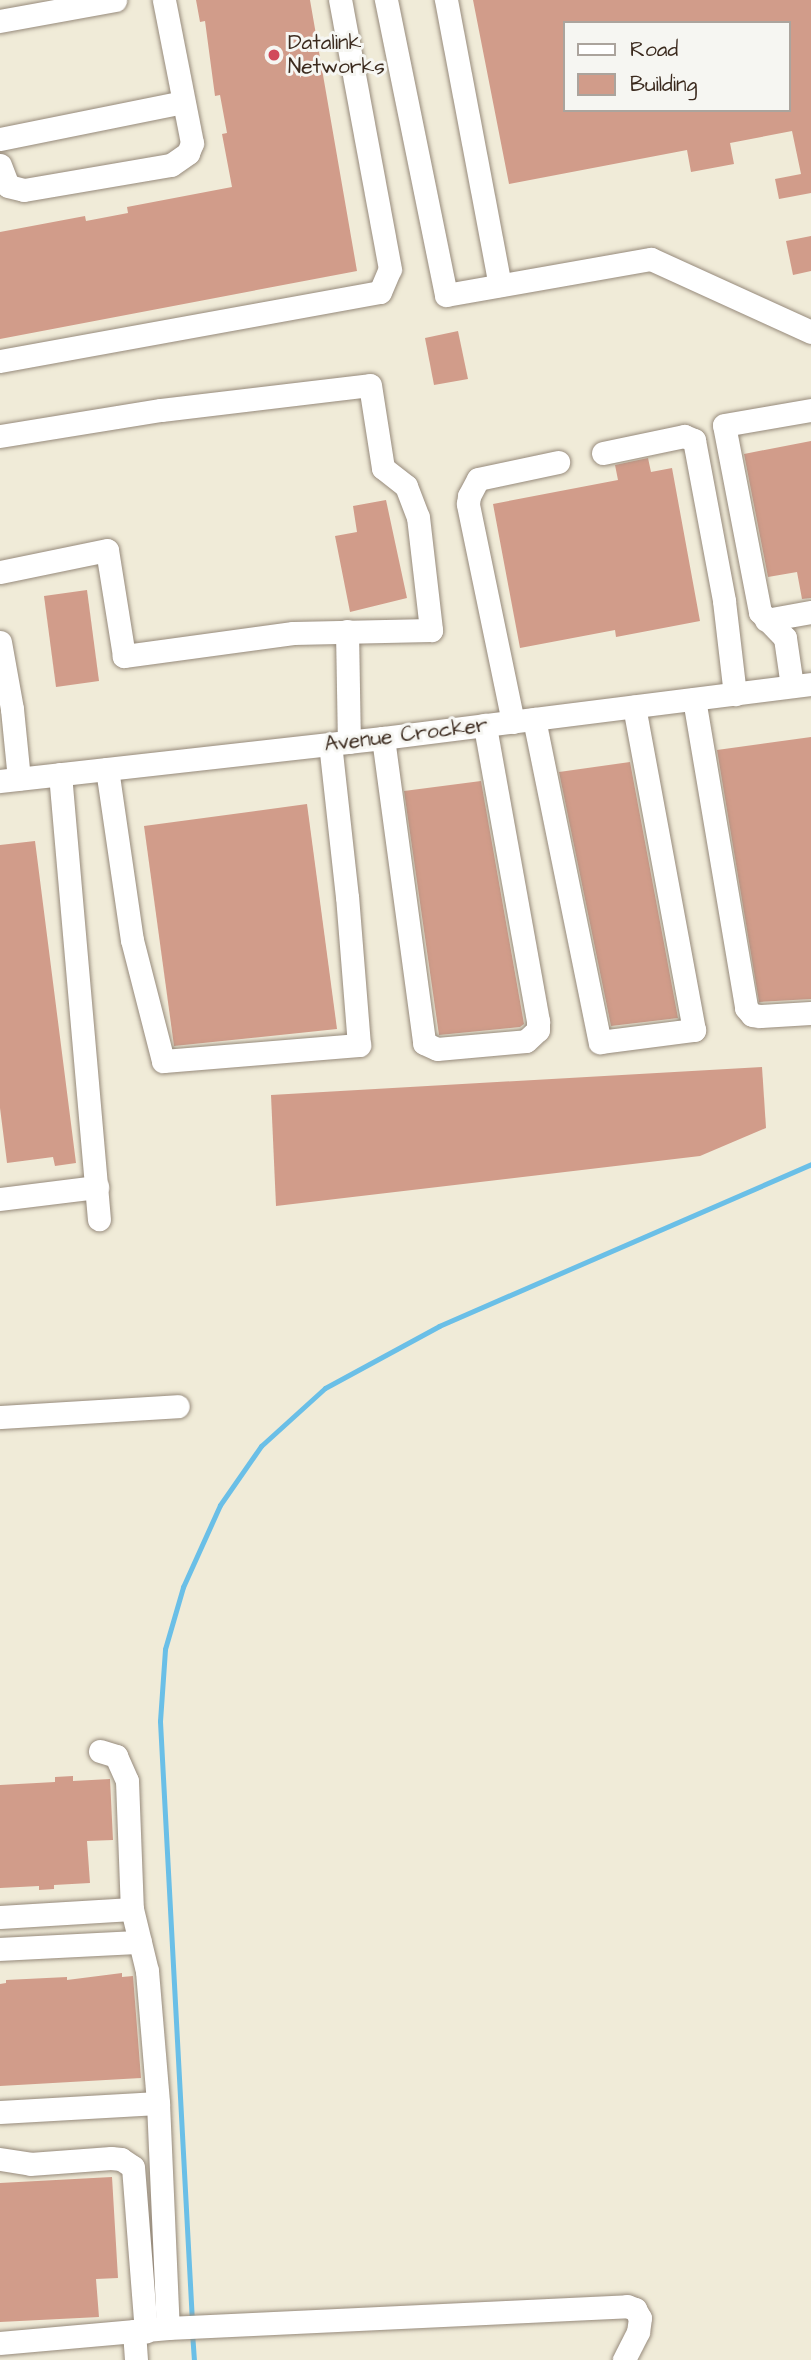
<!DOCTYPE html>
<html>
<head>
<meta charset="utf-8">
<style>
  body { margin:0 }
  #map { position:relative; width:811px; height:2360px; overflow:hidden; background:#f0ebd8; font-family:"Architects Daughter",sans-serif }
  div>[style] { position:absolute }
  .stream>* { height:5px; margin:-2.5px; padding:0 2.5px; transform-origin:2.5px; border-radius:2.5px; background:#6abfe7 }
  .building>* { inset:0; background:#d19c8a }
  .roads { filter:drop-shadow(0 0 2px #968a7b) drop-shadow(0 0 2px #968a7b) }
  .minor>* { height:23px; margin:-11.5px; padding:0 11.5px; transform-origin:11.5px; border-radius:11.5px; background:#fff }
  .dots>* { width:19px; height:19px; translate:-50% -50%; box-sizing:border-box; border:4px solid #f6f6f2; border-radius:50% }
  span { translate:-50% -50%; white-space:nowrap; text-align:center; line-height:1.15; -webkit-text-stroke:6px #f6f6f2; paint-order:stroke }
  .poi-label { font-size:21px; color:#3b2a1e }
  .left { translate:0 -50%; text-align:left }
  .street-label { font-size:21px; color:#3b2a1e }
  .legend { position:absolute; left:563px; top:21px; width:228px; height:91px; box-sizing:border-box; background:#f6f6f2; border:2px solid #aba49d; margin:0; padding:9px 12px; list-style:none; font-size:21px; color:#3b2a1e }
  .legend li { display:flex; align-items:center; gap:14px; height:35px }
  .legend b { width:35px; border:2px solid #aba49d }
</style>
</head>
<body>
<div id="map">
  <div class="stream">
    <div style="left:192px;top:2322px;width:602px;rotate:-93.05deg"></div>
    <div style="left:160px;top:1721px;width:72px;rotate:-86deg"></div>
    <div style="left:165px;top:1649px;width:65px;rotate:-73.8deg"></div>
    <div style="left:183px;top:1587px;width:90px;rotate:-65.7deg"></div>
    <div style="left:220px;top:1505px;width:72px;rotate:-55.2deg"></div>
    <div style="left:261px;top:1446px;width:86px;rotate:-42.2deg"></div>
    <div style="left:325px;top:1388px;width:130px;rotate:-28.5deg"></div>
    <div style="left:439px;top:1326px;width:406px;rotate:-23.5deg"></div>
    <div style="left:192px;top:2332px;width:28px;rotate:86deg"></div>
  </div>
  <div class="building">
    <div style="clip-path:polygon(196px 0,310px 0,357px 271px,0 339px,0 232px,85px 216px,86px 221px,128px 213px,127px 207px,232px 187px,222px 134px,227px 133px,220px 95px,215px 96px,205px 21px,200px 22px)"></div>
    <div style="clip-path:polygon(evenodd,473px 0,811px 0,811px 193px,779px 199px,775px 179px,801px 174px,792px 131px,730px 143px,734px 164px,691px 172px,687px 150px,509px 184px,473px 0,564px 23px,788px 23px,788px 110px,564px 110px,564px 23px)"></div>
    <div style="clip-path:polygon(811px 236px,811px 271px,793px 275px,786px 241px)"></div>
    <div style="clip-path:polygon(458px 331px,468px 379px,434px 385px,425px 338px)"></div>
    <div style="clip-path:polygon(811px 441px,811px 598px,802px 599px,797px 572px,768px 577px,744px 454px)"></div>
    <div style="clip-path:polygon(648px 458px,651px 472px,672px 468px,700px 621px,616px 637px,615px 630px,520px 648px,493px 504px,618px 480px,615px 465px)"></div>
    <div style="clip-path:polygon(386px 500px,407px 598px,350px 612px,335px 536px,357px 532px,353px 506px)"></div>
    <div style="clip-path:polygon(87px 590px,99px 681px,56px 687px,44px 596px)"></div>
    <div style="clip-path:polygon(811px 737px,811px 999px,759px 1002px,717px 750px)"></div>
    <div style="clip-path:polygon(630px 762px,678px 1018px,611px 1026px,559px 772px)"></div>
    <div style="clip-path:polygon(481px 781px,524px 1024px,520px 1027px,439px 1035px,404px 791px)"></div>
    <div style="clip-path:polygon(307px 804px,337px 1029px,174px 1046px,144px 826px)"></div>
    <div style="clip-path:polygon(35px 841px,76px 1163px,55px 1166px,53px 1157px,7px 1163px,0 1108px,0 845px)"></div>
    <div style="clip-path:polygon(762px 1067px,766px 1128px,700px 1156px,276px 1206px,271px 1095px)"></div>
    <div style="clip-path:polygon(73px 1776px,73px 1781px,110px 1779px,113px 1840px,87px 1841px,90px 1883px,54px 1885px,54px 1889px,39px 1890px,39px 1886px,0 1888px,0 1785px,55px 1782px,55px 1777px)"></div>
    <div style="clip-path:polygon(122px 1973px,122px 1977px,133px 1976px,141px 2078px,0 2086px,0 1984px,6px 1983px,6px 1980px,67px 1977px,67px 1980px)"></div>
    <div style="clip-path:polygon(112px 2177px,118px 2278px,96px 2279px,99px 2317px,0 2322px,0 2183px)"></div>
  </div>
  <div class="roads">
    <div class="minor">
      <div style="left:386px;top:0;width:301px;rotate:78.5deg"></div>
      <div style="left:446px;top:295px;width:208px;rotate:-10deg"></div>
      <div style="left:651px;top:259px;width:176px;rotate:24.5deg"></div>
      <div style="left:446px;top:0;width:290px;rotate:79.3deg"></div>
      <div style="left:0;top:21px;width:117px;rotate:-10.3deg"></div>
      <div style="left:0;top:139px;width:187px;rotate:-11.4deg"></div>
      <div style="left:0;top:165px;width:22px;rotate:69deg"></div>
      <div style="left:8px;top:186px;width:16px;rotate:14deg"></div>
      <div style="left:24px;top:190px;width:149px;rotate:-9.7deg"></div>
      <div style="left:171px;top:165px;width:21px;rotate:-35deg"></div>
      <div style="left:188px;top:153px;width:11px;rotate:-68deg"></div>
      <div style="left:192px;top:143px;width:146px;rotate:-101.1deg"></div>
      <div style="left:0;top:361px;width:386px;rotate:-10.3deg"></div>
      <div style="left:380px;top:292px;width:25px;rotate:-67deg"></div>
      <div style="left:390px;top:269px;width:274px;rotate:-100.5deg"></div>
      <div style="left:0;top:436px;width:163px;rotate:-9.2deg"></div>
      <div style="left:161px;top:410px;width:210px;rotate:-6.8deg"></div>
      <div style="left:370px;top:385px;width:84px;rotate:81.1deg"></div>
      <div style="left:383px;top:468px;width:29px;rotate:38deg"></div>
      <div style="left:406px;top:486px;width:33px;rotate:69deg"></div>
      <div style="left:418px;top:517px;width:114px;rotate:83.4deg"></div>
      <div style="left:431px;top:630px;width:138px;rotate:178.8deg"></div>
      <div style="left:293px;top:633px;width:171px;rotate:172.2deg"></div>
      <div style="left:124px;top:656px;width:107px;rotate:-99.1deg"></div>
      <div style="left:107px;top:550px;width:109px;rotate:168.4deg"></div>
      <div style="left:603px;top:453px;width:83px;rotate:-11.9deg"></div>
      <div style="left:684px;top:436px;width:11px;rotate:22deg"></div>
      <div style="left:694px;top:440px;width:164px;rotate:79.4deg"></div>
      <div style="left:724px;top:601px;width:94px;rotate:83.3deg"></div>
      <div style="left:766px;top:620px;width:46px;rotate:-10.1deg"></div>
      <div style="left:347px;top:631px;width:111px;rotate:89deg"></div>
      <div style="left:0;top:642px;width:68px;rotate:79.8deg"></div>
      <div style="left:12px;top:709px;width:70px;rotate:84.3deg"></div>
      <div style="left:792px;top:686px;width:49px;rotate:-98.3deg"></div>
      <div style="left:785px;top:638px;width:36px;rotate:-134deg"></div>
      <div style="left:760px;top:612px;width:190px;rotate:-100.9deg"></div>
      <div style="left:724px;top:425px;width:88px;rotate:-9.8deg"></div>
      <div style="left:694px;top:699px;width:313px;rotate:80.4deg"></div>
      <div style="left:746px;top:1008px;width:9px;rotate:49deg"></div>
      <div style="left:752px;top:1015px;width:8px;rotate:7deg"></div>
      <div style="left:760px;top:1016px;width:51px;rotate:-3.4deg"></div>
      <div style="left:534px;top:719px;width:330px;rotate:78.5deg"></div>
      <div style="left:600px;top:1042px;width:95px;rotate:-7.3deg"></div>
      <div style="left:694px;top:1030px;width:329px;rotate:-100.5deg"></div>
      <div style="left:513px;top:722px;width:223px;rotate:-101.7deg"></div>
      <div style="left:468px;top:504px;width:8px;rotate:-83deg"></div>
      <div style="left:469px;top:496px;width:19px;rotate:-62deg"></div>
      <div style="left:478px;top:479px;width:82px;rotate:-12deg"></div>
      <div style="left:383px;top:738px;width:308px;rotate:82.3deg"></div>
      <div style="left:424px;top:1043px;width:14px;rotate:25deg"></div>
      <div style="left:437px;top:1049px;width:89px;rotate:-5.1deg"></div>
      <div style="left:526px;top:1041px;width:16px;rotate:-43deg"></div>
      <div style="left:538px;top:1030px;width:9px;rotate:-90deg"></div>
      <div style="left:538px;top:1021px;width:301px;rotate:-100.2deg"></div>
      <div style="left:107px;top:769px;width:173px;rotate:81.7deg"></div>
      <div style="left:132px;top:940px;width:125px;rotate:75.6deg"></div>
      <div style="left:163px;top:1061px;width:197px;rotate:-4.7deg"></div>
      <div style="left:359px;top:1045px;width:148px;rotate:-94.6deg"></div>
      <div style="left:347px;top:897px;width:154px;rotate:-96.3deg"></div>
      <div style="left:60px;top:774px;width:447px;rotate:85deg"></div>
      <div style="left:0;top:781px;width:385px;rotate:-6.4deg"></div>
      <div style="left:383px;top:738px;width:431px;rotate:-7.2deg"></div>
      <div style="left:0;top:1199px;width:98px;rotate:-7.1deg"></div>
      <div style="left:0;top:1417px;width:178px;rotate:-3.5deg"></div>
      <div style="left:100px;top:1751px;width:17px;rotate:17deg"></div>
      <div style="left:116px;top:1756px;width:27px;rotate:66deg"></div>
      <div style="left:127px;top:1781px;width:128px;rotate:87.8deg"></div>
      <div style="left:0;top:1917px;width:132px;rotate:-3.5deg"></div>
      <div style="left:132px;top:1909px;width:64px;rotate:76.4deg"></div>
      <div style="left:147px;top:1971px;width:132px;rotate:85.2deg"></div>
      <div style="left:0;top:1949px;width:140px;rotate:-2.9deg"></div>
      <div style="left:0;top:2112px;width:158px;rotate:-3.3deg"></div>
      <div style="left:158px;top:2103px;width:225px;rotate:87.5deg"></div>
      <div style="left:168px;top:2328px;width:169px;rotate:174.9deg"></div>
      <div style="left:0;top:2159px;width:30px;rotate:9deg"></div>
      <div style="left:30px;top:2164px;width:81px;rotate:-4.2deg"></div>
      <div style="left:111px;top:2158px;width:10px;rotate:6deg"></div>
      <div style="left:121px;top:2159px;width:14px;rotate:34deg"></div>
      <div style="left:133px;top:2167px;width:165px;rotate:85.5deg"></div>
      <div style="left:168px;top:2328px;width:460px;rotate:-2.7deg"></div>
      <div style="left:627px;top:2306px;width:9px;rotate:21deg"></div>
      <div style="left:635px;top:2309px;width:10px;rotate:61deg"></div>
      <div style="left:640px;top:2318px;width:14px;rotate:98deg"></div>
      <div style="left:638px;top:2332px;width:31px;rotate:117deg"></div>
      <div style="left:134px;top:2331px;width:29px;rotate:86deg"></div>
    </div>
  </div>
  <div class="dots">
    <div style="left:274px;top:55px;background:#d1495b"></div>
  </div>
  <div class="poi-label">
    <span class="left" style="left:288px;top:55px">Datalink<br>Networks</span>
  </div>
  <div class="street-label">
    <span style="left:406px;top:735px;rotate:-7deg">Avenue Crocker</span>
  </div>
  <ul class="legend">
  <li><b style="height:9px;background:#fff"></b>Road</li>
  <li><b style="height:19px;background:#d19c8a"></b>Building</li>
  </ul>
</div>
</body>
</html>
